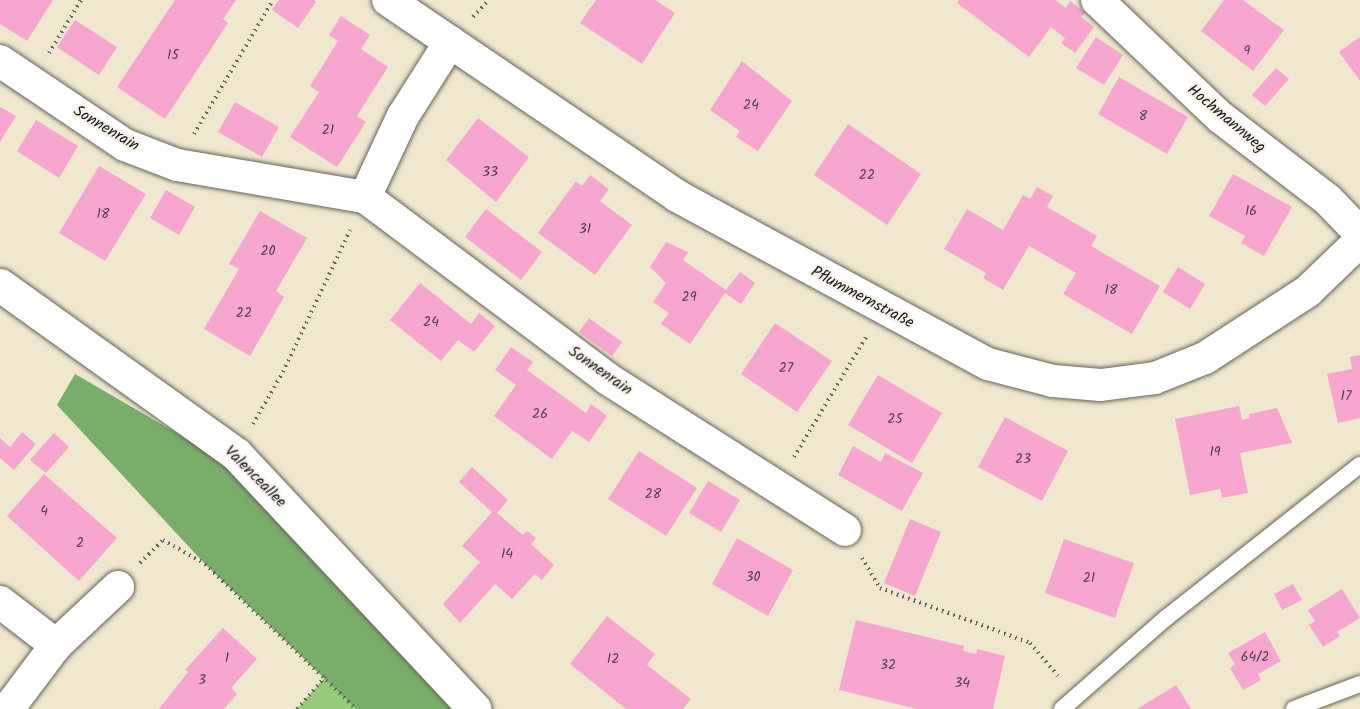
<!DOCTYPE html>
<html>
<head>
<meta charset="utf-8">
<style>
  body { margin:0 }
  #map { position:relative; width:1360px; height:709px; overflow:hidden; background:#efe8ce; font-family:Kalam,sans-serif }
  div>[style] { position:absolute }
  .green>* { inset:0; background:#97ca7a }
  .forest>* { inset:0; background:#79ae6a }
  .building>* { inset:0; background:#f7a6d0 }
  .path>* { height:4px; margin-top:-2px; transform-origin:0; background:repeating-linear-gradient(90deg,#66635a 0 1.5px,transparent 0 6px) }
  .roads { filter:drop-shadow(0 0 2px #66635a) drop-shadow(0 0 2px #66635a) }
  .lane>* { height:16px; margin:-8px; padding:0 8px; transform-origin:8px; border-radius:8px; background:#fff }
  .street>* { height:32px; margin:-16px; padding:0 16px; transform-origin:16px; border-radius:16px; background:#fff }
  .secondary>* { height:33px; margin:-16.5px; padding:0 16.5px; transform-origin:16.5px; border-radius:16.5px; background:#fff }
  span { translate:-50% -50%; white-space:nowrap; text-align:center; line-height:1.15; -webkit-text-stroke:4.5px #f7f3e8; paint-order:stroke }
  .number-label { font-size:14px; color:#533e49 }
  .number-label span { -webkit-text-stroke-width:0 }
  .street-label { font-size:16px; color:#1c1c1c }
</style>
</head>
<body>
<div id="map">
  <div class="green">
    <div style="clip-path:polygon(325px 677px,356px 709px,297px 709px)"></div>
  </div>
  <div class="forest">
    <div style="clip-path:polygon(75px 374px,235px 467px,453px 709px,356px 709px,205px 564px,57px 405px)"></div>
  </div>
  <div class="building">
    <div style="clip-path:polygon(0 0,53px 0,27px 41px,0 24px)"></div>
    <div style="clip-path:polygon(175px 0,236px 0,223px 19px,228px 23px,165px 119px,117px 87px)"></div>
    <div style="clip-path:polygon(279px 0,314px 0,316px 2px,298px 28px,272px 10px)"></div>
    <div style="clip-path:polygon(596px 0,655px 0,675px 13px,642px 64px,580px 23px)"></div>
    <div style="clip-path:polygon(959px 0,1055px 0,1066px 8px,1070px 1px,1085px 12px,1081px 17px,1094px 27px,1075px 53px,1061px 43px,1065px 38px,1051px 27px,1029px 57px,957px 3px)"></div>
    <div style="clip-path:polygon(1224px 0,1243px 0,1284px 30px,1253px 71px,1201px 31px)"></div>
    <div style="clip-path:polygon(341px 16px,370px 35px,361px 49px,388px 67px,357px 116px,366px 122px,337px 167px,290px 137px,319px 92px,310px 86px,338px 41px,329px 35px)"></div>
    <div style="clip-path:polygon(75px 20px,117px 47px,99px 75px,57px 47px)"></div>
    <div style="clip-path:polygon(1096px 37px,1123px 55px,1104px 85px,1076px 68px)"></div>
    <div style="clip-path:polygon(1360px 37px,1360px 81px,1339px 52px)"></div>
    <div style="clip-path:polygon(742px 61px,792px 101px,758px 151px,736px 137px,740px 131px,710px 110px)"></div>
    <div style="clip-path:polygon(1276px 68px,1289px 79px,1265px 106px,1252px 95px)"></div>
    <div style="clip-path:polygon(1119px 77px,1188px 117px,1167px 154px,1098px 114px)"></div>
    <div style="clip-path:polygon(235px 102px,279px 127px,262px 157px,218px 132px)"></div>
    <div style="clip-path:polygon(0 107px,16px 116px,0 142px)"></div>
    <div style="clip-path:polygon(478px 118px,529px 157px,496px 202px,446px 160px)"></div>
    <div style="clip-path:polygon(36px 120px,78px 146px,59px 178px,17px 151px)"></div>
    <div style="clip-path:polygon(848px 124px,921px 174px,887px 225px,814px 175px)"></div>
    <div style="clip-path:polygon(99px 166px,146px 194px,105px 261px,59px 233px)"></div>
    <div style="clip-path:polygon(1233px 174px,1292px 207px,1264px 256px,1241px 243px,1245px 236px,1209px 216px)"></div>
    <div style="clip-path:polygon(590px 175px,609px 189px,600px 201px,632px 225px,595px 275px,538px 233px,576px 181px,582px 186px)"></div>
    <div style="clip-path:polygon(1037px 187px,1053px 196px,1047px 207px,1097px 236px,1091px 246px,1160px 286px,1132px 334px,1063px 294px,1076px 273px,1029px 246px,1003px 290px,983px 278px,986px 273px,944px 249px,967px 209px,1003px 230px,1023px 195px,1030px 199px)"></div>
    <div style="clip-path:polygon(166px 190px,195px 207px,179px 235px,150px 218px)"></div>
    <div style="clip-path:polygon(486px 209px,542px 252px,521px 280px,465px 237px)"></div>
    <div style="clip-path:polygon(260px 211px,307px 238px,276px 291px,284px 297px,250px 356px,204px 329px,239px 269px,229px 264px)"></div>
    <div style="clip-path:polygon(666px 242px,688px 252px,683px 260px,726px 290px,740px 272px,755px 283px,741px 304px,725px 293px,690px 344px,661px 324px,669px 313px,653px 302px,666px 283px,650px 267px)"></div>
    <div style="clip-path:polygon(1178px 267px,1205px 284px,1190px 309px,1163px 292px)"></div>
    <div style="clip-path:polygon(420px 283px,471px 324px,479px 313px,495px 326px,474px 352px,458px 340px,441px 361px,390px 320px)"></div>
    <div style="clip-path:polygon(589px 318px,622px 342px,612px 356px,579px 332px)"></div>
    <div style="clip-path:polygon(775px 323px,832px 361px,797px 412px,741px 374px)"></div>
    <div style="clip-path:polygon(511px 347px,533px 362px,527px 370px,586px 413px,591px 404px,607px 416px,589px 442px,572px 431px,552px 459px,494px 416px,516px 385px,495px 370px)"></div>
    <div style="clip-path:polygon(1360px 355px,1360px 418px,1338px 423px,1327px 374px,1352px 369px,1350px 357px)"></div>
    <div style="clip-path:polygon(878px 375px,942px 413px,912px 463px,848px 425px)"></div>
    <div style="clip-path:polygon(1239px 406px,1242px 420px,1250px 418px,1249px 414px,1277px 408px,1292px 443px,1240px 453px,1248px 493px,1222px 498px,1220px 489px,1190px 495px,1175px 419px)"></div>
    <div style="clip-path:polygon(1005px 417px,1068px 451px,1042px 501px,978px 467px)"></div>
    <div style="clip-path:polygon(22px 432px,36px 444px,14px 470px,0 458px,0 438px,10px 447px)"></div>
    <div style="clip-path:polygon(54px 433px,69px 447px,46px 473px,30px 460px)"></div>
    <div style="clip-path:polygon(853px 446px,881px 462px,885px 453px,923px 473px,902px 511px,838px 475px)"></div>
    <div style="clip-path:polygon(639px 451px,697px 488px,666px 536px,608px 499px)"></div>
    <div style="clip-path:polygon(472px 467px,508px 500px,497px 513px,523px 535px,527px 531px,536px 538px,531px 544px,554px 565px,542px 580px,535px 574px,512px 599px,495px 584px,460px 623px,443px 604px,480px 562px,462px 546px,492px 512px,459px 482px)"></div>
    <div style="clip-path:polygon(44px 474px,117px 538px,79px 581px,7px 516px)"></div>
    <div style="clip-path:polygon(708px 481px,740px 500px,721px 532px,689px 513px)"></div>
    <div style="clip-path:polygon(910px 519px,941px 532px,915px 596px,884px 583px)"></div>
    <div style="clip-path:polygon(737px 538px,793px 570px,768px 616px,712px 584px)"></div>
    <div style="clip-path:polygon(1064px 539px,1134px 563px,1115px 618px,1045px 593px)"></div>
    <div style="clip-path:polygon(1293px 584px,1302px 600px,1282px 610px,1274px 594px)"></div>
    <div style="clip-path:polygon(1342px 589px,1360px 618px,1337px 632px,1340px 636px,1323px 647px,1309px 625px,1315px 621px,1308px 610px)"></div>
    <div style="clip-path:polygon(607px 616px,655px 654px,647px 665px,691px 699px,683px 709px,626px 709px,570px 664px)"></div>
    <div style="clip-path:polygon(856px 620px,964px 646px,963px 651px,976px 654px,977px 649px,1005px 656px,993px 709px,917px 709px,839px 690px)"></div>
    <div style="clip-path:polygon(223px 628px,257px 659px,231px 688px,237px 694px,224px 709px,159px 709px,188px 672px,185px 670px)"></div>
    <div style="clip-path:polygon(1265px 632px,1281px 661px,1258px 674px,1261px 680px,1243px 690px,1230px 668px,1235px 664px,1228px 653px)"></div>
    <div style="clip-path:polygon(1176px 685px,1191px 709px,1137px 709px)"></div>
  </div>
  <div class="path">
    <div style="left:473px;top:17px;width:23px;rotate:-47deg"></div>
    <div style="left:49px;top:53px;width:62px;rotate:-58.9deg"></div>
    <div style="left:194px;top:134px;width:156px;rotate:-59.5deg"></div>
    <div style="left:253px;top:424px;width:60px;rotate:-60deg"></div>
    <div style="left:283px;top:372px;width:157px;rotate:-64.7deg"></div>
    <div style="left:794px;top:457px;width:140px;rotate:-59deg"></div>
    <div style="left:862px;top:558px;width:35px;rotate:59deg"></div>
    <div style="left:880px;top:588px;width:160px;rotate:20.1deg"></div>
    <div style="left:1030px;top:643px;width:43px;rotate:49.7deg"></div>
    <div style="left:140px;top:563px;width:33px;rotate:-45deg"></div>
    <div style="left:163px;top:540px;width:48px;rotate:29.7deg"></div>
    <div style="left:205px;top:564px;width:209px;rotate:43.8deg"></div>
    <div style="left:297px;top:709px;width:43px;rotate:-48.8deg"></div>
  </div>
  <div class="roads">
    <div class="lane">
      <div style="left:1062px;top:709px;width:138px;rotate:-41.2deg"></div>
      <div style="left:1166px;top:618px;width:247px;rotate:-38.3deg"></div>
      <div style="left:1294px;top:709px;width:71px;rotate:-20.7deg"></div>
    </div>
    <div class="street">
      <div style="left:388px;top:0;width:349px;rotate:34.1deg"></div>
      <div style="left:677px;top:196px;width:353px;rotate:28.4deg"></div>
      <div style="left:988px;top:364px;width:67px;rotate:14.7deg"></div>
      <div style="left:1053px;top:381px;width:48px;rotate:4.8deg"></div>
      <div style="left:1101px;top:385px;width:54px;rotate:-7.4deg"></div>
      <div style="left:1155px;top:378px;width:54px;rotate:-21.8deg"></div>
      <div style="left:1205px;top:358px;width:123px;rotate:-33deg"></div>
      <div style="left:1308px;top:291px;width:72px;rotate:-43.9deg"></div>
      <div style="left:1097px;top:0;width:170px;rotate:43.6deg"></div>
      <div style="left:1220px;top:117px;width:136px;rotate:37.5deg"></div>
      <div style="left:1328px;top:200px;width:46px;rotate:45.9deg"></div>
      <div style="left:0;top:61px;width:151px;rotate:33.9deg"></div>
      <div style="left:125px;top:145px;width:56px;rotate:21deg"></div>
      <div style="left:177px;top:165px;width:191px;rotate:9.7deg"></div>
      <div style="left:365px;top:197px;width:304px;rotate:36.8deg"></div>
      <div style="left:608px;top:379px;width:281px;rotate:32.5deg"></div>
      <div style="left:365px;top:197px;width:89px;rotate:-64.9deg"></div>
      <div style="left:403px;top:116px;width:88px;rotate:-57.6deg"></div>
      <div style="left:0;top:602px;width:71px;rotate:37.5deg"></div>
      <div style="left:8px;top:709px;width:80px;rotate:-53.1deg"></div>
      <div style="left:56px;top:645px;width:85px;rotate:-43.1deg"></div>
    </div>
    <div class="secondary">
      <div style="left:0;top:285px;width:290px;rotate:35.6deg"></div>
      <div style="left:236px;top:454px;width:349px;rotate:46.9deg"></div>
    </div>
  </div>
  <div class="number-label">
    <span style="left:1247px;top:51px">9</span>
    <span style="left:173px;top:55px">15</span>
    <span style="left:751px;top:105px">24</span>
    <span style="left:1143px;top:116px">8</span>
    <span style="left:328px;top:130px">21</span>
    <span style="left:490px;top:172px">33</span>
    <span style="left:867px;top:175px">22</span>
    <span style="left:1251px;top:211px">16</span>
    <span style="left:103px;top:214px">18</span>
    <span style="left:585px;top:229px">31</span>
    <span style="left:268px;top:251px">20</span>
    <span style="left:1111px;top:290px">18</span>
    <span style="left:689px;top:297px">29</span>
    <span style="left:244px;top:313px">22</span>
    <span style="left:431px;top:322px">24</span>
    <span style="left:786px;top:368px">27</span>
    <span style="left:1346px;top:396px">17</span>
    <span style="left:540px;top:414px">26</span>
    <span style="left:895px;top:419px">25</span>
    <span style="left:1215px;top:452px">19</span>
    <span style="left:1023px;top:459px">23</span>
    <span style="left:653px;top:494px">28</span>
    <span style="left:44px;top:511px">4</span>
    <span style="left:80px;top:543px">2</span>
    <span style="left:507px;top:554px">14</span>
    <span style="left:753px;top:577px">30</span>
    <span style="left:1089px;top:578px">21</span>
    <span style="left:1255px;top:657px">64/2</span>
    <span style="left:227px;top:658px">1</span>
    <span style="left:613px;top:659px">12</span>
    <span style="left:888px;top:665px">32</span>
    <span style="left:202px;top:680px">3</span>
    <span style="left:962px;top:683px">34</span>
  </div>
  <div class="street-label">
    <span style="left:1226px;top:119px;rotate:40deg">Hochmannweg</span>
    <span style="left:106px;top:129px;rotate:31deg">Sonnenrain</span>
    <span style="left:862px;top:298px;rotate:28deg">Pflummernstraße</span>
    <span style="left:600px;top:371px;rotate:35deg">Sonnenrain</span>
    <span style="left:255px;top:477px;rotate:45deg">Valenceallee</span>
  </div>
</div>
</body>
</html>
